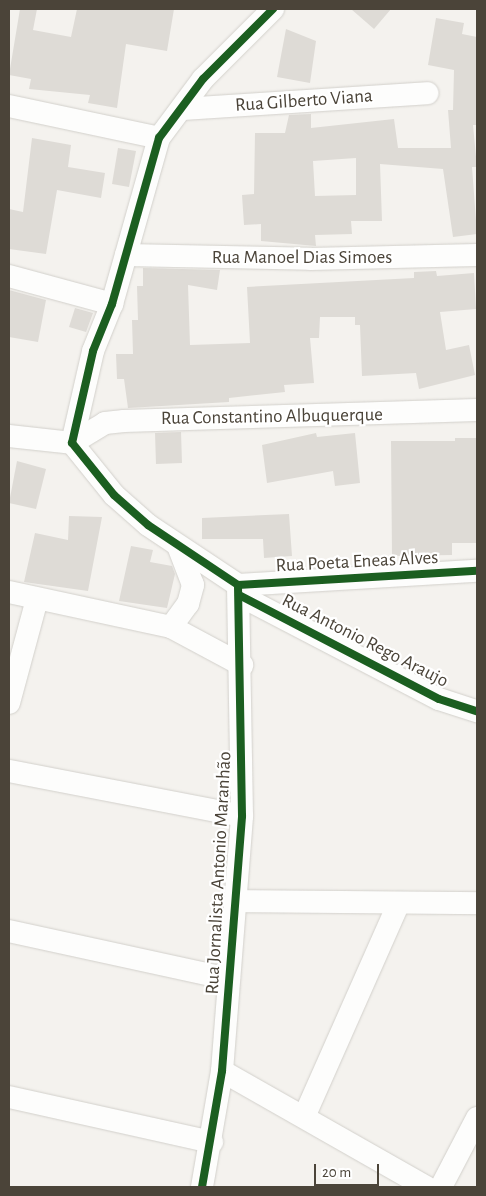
<!DOCTYPE html>
<html>
<head>
<meta charset="utf-8">
<style>
  body { margin:0 }
  #map { position:relative; width:486px; height:1196px; overflow:hidden; background:#f4f2ee; font-family:"Alegreya Sans",sans-serif }
  div>[style] { position:absolute }
  .building>* { inset:0; background:#dedbd6 }
  .roads { filter:drop-shadow(0 0 1px #d2d0cb) drop-shadow(0 0 1px #d2d0cb) }
  .minor>* { height:22px; margin:-11px; padding:0 11px; transform-origin:11px; border-radius:11px; background:#fdfdfc }
  .cycleway>* { height:8px; margin:-4px; padding:0 4px; transform-origin:4px; border-radius:4px; background:#1b5e20 }
  span { translate:-50% -50%; white-space:nowrap; text-align:center; line-height:1.15; -webkit-text-stroke:4.5px #fff; paint-order:stroke }
  .street-label { font-size:19px; color:#4b4439 }
  .frame { position:absolute; inset:0; border:10px solid #4b4439; pointer-events:none }
  .scale { position:absolute; left:314px; top:1164px; width:65px; height:22px; box-sizing:border-box; border:2px solid #4b4439; border-top:0; padding-left:6px; font-size:15px; line-height:18px; white-space:nowrap; color:#4b4439; -webkit-text-stroke:4px #fff; paint-order:stroke }
</style>
</head>
<body>
<div id="map">
  <div class="building">
    <div style="clip-path:polygon(20px 9px,37px 9px,33px 30px,71px 37px,77px 9px,174px 9px,167px 51px,126px 44px,117px 108px,88px 103px,90px 95px,29px 89px,31px 79px,9px 75px)"></div>
    <div style="clip-path:polygon(351px 9px,391px 9px,374px 29px)"></div>
    <div style="clip-path:polygon(evenodd,436px 18px,464px 23px,462px 34px,477px 37px,477px 125px,473px 125px,477px 167px,472px 167px,477px 234px,453px 237px,443px 169px,380px 164px,382px 221px,351px 221px,352px 234px,315px 235px,316px 246px,261px 241px,261px 224px,244px 225px,242px 195px,254px 194px,255px 133px,285px 133px,289px 115px,311px 114px,311px 128px,394px 119px,398px 148px,451px 148px,448px 110px,453px 110px,454px 70px,428px 65px,436px 18px,356px 158px,356px 195px,315px 196px,313px 161px,356px 158px)"></div>
    <div style="clip-path:polygon(286px 29px,316px 41px,310px 83px,277px 77px)"></div>
    <div style="clip-path:polygon(32px 138px,71px 145px,68px 167px,105px 173px,101px 198px,57px 190px,46px 254px,9px 249px,9px 209px,23px 212px)"></div>
    <div style="clip-path:polygon(118px 148px,136px 151px,129px 187px,112px 184px)"></div>
    <div style="clip-path:polygon(143px 268px,220px 270px,217px 290px,188px 285px,190px 345px,250px 343px,247px 287px,414px 278px,414px 272px,436px 271px,437px 276px,474px 273px,476px 309px,440px 312px,446px 350px,469px 345px,475px 375px,419px 389px,416px 373px,362px 376px,360px 325px,355px 325px,355px 317px,320px 317px,319px 338px,310px 338px,314px 383px,284px 385px,285px 392px,229px 398px,229px 402px,128px 408px,124px 379px,117px 379px,116px 354px,133px 354px,132px 320px,138px 320px,137px 286px,143px 286px)"></div>
    <div style="clip-path:polygon(9px 290px,46px 300px,38px 342px,9px 337px)"></div>
    <div style="clip-path:polygon(75px 308px,93px 313px,86px 332px,69px 327px)"></div>
    <div style="clip-path:polygon(181px 432px,182px 463px,156px 464px,155px 433px)"></div>
    <div style="clip-path:polygon(316px 433px,317px 437px,355px 433px,360px 483px,335px 486px,333px 471px,267px 483px,262px 445px)"></div>
    <div style="clip-path:polygon(455px 438px,477px 438px,477px 543px,452px 543px,452px 555px,392px 556px,391px 441px,455px 441px)"></div>
    <div style="clip-path:polygon(17px 461px,46px 469px,36px 509px,9px 503px)"></div>
    <div style="clip-path:polygon(289px 514px,292px 556px,264px 558px,263px 539px,202px 539px,202px 518px)"></div>
    <div style="clip-path:polygon(69px 516px,102px 517px,88px 591px,24px 582px,35px 533px,68px 540px)"></div>
    <div style="clip-path:polygon(131px 546px,153px 550px,150px 562px,172px 566px,175px 574px,167px 608px,119px 601px)"></div>
  </div>
  <div class="roads">
    <div class="minor">
      <div style="left:9px;top:106px;width:153px;rotate:12deg"></div>
      <div style="left:182px;top:109px;width:246px;rotate:-3.7deg"></div>
      <div style="left:126px;top:255px;width:184px;rotate:1.2deg"></div>
      <div style="left:310px;top:259px;width:167px;rotate:-1.4deg"></div>
      <div style="left:9px;top:276px;width:107px;rotate:15.2deg"></div>
      <div style="left:9px;top:436px;width:63px;rotate:6.3deg"></div>
      <div style="left:72px;top:443px;width:39px;rotate:-31deg"></div>
      <div style="left:105px;top:423px;width:19px;rotate:-6deg"></div>
      <div style="left:124px;top:421px;width:353px;rotate:-1.8deg"></div>
      <div style="left:238px;top:585px;width:108px;rotate:-146.3deg"></div>
      <div style="left:148px;top:525px;width:45px;rotate:-138.6deg"></div>
      <div style="left:114px;top:495px;width:67px;rotate:-128.9deg"></div>
      <div style="left:72px;top:443px;width:94px;rotate:-77.1deg"></div>
      <div style="left:93px;top:351px;width:51px;rotate:-68deg"></div>
      <div style="left:112px;top:304px;width:173px;rotate:-74.2deg"></div>
      <div style="left:159px;top:138px;width:74px;rotate:-53.3deg"></div>
      <div style="left:203px;top:79px;width:99px;rotate:-45deg"></div>
      <div style="left:238px;top:585px;width:239px;rotate:-3.4deg"></div>
      <div style="left:9px;top:592px;width:166px;rotate:12.2deg"></div>
      <div style="left:171px;top:627px;width:81px;rotate:28.2deg"></div>
      <div style="left:239px;top:595px;width:225px;rotate:27.5deg"></div>
      <div style="left:439px;top:699px;width:40px;rotate:18deg"></div>
      <div style="left:171px;top:627px;width:29px;rotate:-54deg"></div>
      <div style="left:188px;top:604px;width:20px;rotate:-75deg"></div>
      <div style="left:193px;top:585px;width:39px;rotate:-111deg"></div>
      <div style="left:9px;top:703px;width:108px;rotate:-74.9deg"></div>
      <div style="left:9px;top:771px;width:237px;rotate:10.9deg"></div>
      <div style="left:235px;top:901px;width:242px;rotate:0.5deg"></div>
      <div style="left:9px;top:931px;width:225px;rotate:12.3deg"></div>
      <div style="left:222px;top:1071px;width:235px;rotate:29.6deg"></div>
      <div style="left:9px;top:1097px;width:208px;rotate:12.5deg"></div>
      <div style="left:304px;top:1117px;width:234px;rotate:-66.1deg"></div>
      <div style="left:202px;top:1187px;width:118px;rotate:-80.2deg"></div>
      <div style="left:222px;top:1071px;width:256px;rotate:-85.5deg"></div>
      <div style="left:242px;top:816px;width:231px;rotate:-91deg"></div>
      <div style="left:441px;top:1187px;width:78px;rotate:-62.4deg"></div>
    </div>
  </div>
  <div class="cycleway">
    <div style="left:238px;top:585px;width:108px;rotate:-146.3deg"></div>
    <div style="left:148px;top:525px;width:45px;rotate:-138.6deg"></div>
    <div style="left:114px;top:495px;width:67px;rotate:-128.9deg"></div>
    <div style="left:72px;top:443px;width:94px;rotate:-77.1deg"></div>
    <div style="left:93px;top:351px;width:51px;rotate:-68deg"></div>
    <div style="left:112px;top:304px;width:173px;rotate:-74.2deg"></div>
    <div style="left:159px;top:138px;width:74px;rotate:-53.3deg"></div>
    <div style="left:203px;top:79px;width:99px;rotate:-45deg"></div>
    <div style="left:238px;top:585px;width:239px;rotate:-3.4deg"></div>
    <div style="left:239px;top:595px;width:225px;rotate:27.5deg"></div>
    <div style="left:439px;top:699px;width:40px;rotate:18deg"></div>
    <div style="left:202px;top:1187px;width:118px;rotate:-80.2deg"></div>
    <div style="left:222px;top:1071px;width:256px;rotate:-85.5deg"></div>
    <div style="left:242px;top:816px;width:231px;rotate:-91deg"></div>
  </div>
  <div class="street-label">
    <span style="left:304px;top:101px;rotate:-4deg">Rua Gilberto Viana</span>
    <span style="left:302px;top:258px">Rua Manoel Dias Simoes</span>
    <span style="left:272px;top:417px;rotate:-1deg">Rua Constantino Albuquerque</span>
    <span style="left:357px;top:562px;rotate:-3deg">Rua Poeta Eneas Alves</span>
    <span style="left:365px;top:641px;rotate:27deg">Rua Antonio Rego Araujo</span>
    <span style="left:219px;top:873px;rotate:-87deg">Rua Jornalista Antonio Maranhão</span>
  </div>
  <div class="frame"></div>
  <div class="scale">20 m</div>
</div>
</body>
</html>
